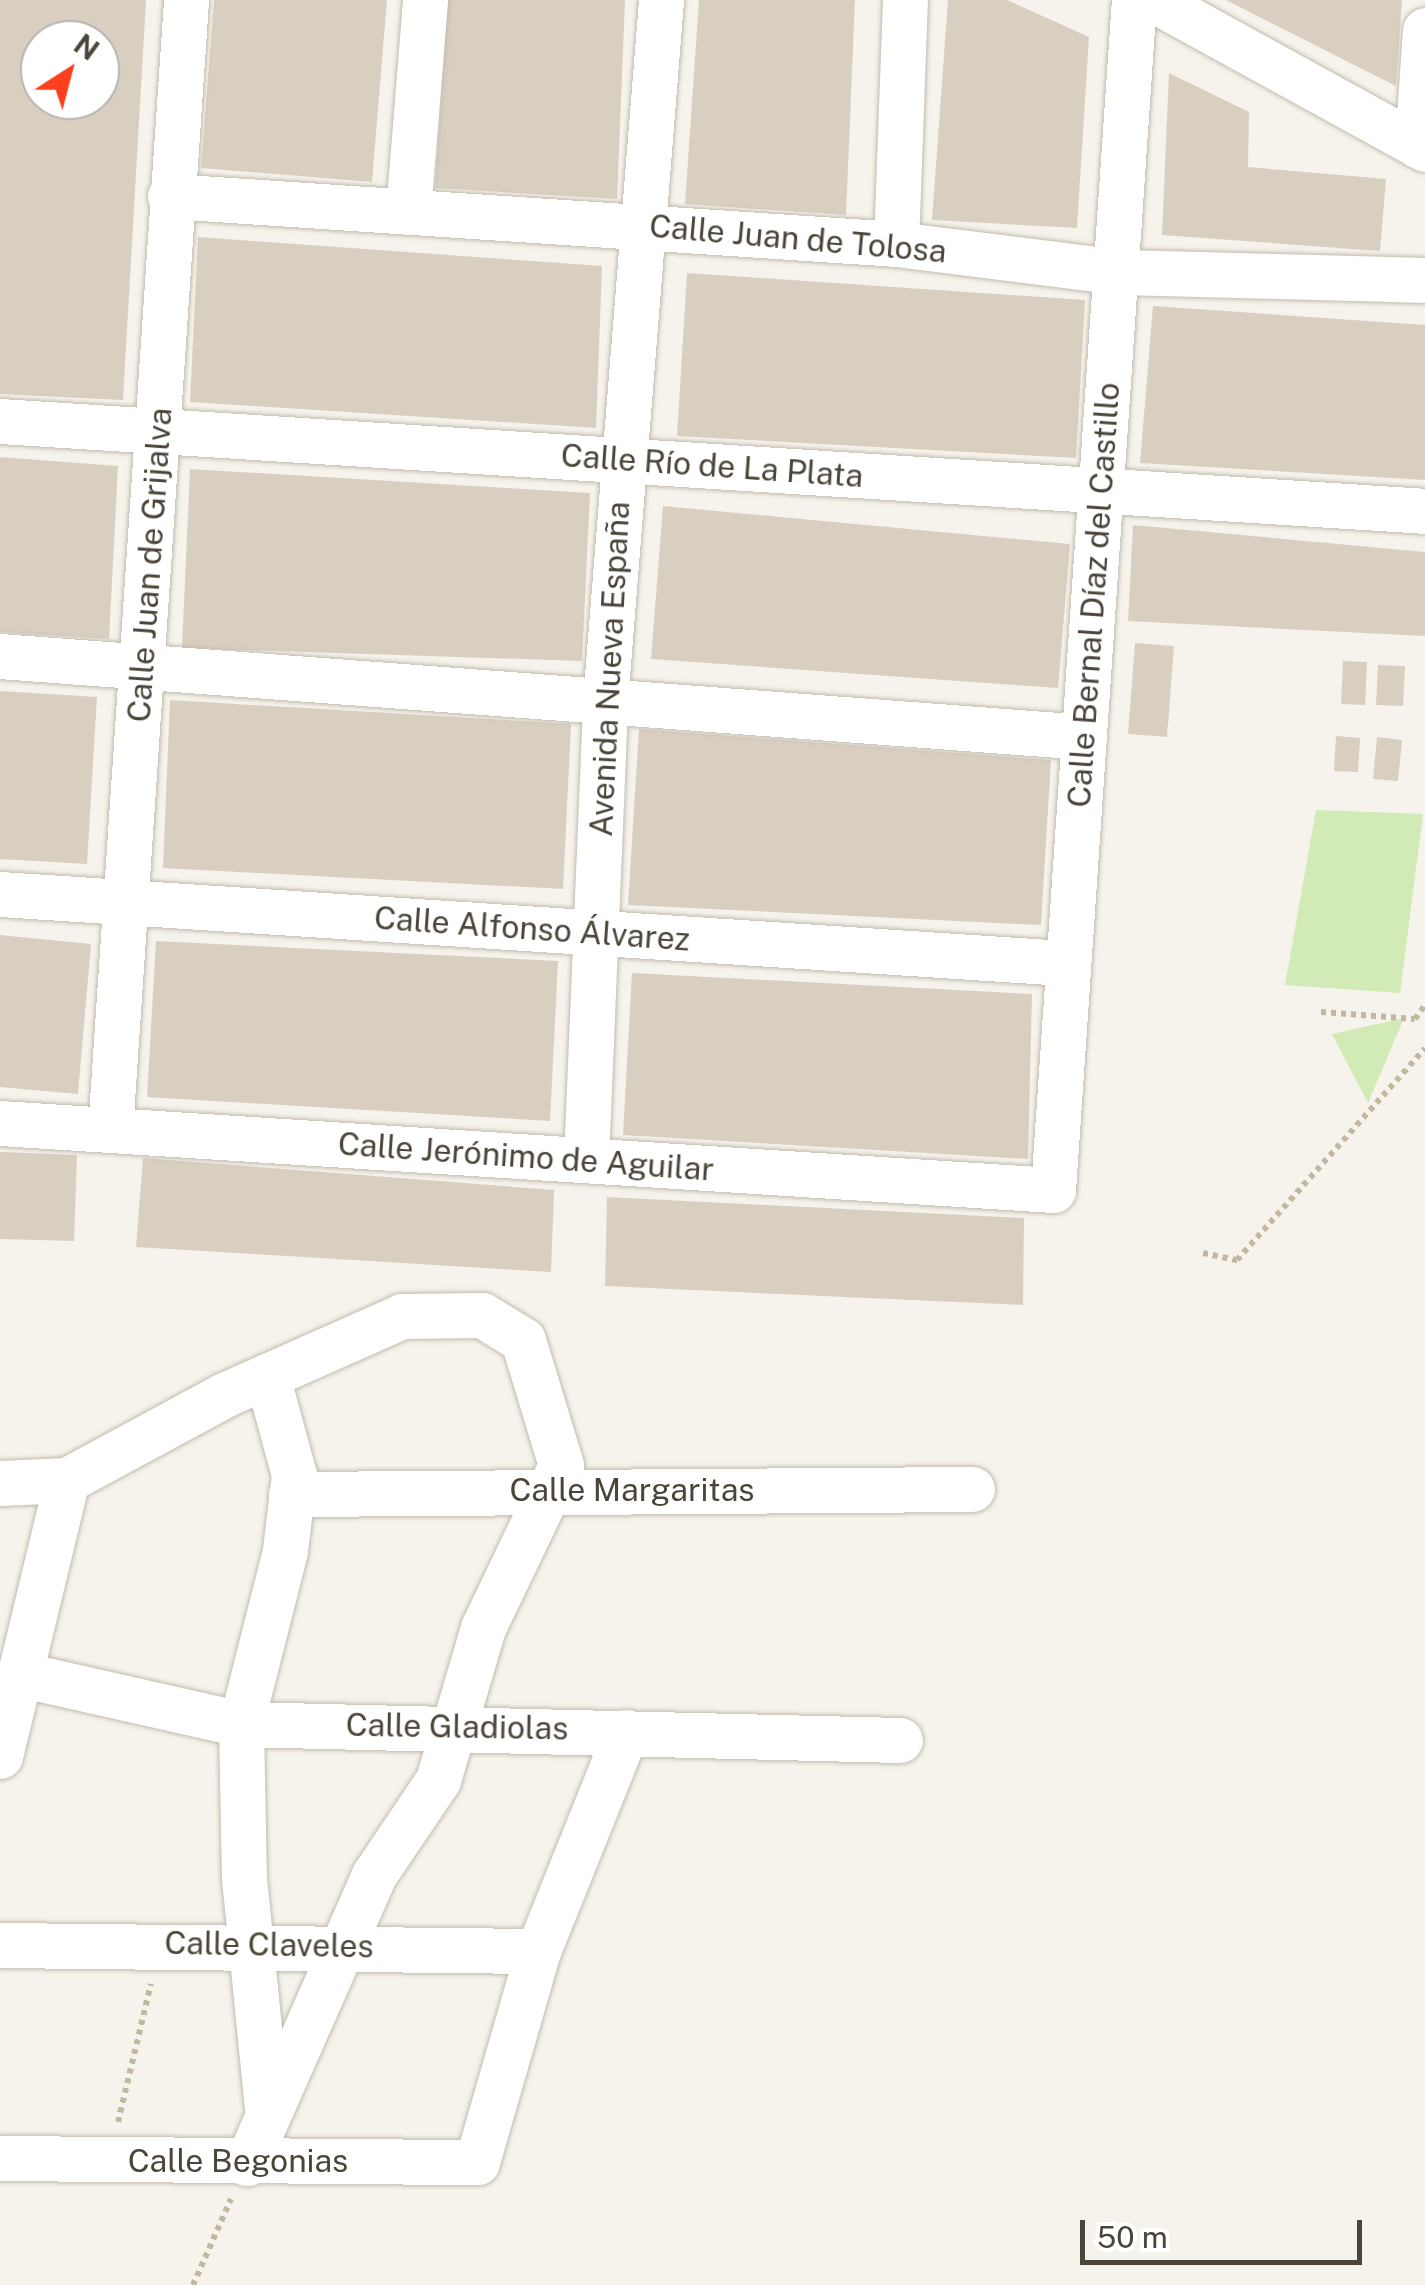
<!DOCTYPE html>
<html>
<head>
<meta charset="utf-8">
<style>
  body { margin:0 }
  #map { position:relative; width:1425px; height:2285px; overflow:hidden; background:#f6f3ec; font-family:"Public Sans",sans-serif }
  div>[style] { position:absolute }
  .green>* { inset:0; background:#d2eab5 }
  .building>* { inset:0; background:#d8cfc1 }
  .path>* { height:6px; margin-top:-3px; transform-origin:0; background:repeating-linear-gradient(90deg,#c4b79f 0 5px,transparent 0 10px) }
  .roads { filter:drop-shadow(0 0 2px #c2bbae) drop-shadow(0 0 2px #c2bbae) }
  .minor>* { height:45px; margin:-22.5px; padding:0 22.5px; transform-origin:22.5px; border-radius:22.5px; background:#fff }
  span { translate:-50% -50%; white-space:nowrap; text-align:center; line-height:1.15; -webkit-text-stroke:10px #fff; paint-order:stroke }
  .street-label { font-size:32px; color:#4b4439 }
  .north { position:absolute; left:20px; top:20px; width:100px; height:100px; box-sizing:border-box; background:#fff; border:2px solid #b7b4b0; border-radius:50%; rotate:36deg; font-size:28px; font-weight:700; line-height:40px; text-align:center; color:#4b4439 }
  .north::after { content:''; display:block; margin:auto; width:35px; height:45px; background:#fc3f1d; clip-path:polygon(50% 0,100% 100%,50% 72%,0 100%) }
  .scale { position:absolute; left:1080px; top:2220px; width:282px; height:45px; box-sizing:border-box; border:5px solid #4b4439; border-top:0; padding-left:12px; font-size:30px; line-height:35px; white-space:nowrap; color:#4b4439; -webkit-text-stroke:8px #fff; paint-order:stroke }
</style>
</head>
<body>
<div id="map">
  <div class="green">
    <div style="clip-path:polygon(1316px 810px,1423px 814px,1400px 993px,1285px 985px)"></div>
    <div style="clip-path:polygon(1404px 1018px,1368px 1103px,1332px 1034px)"></div>
  </div>
  <div class="building">
    <div style="clip-path:polygon(evenodd,0 0,146px 0,123px 400px,0 394px,0 0,40px 40px,100px 40px,100px 100px,40px 100px,40px 40px)"></div>
    <div style="clip-path:polygon(214px 0,387px 0,372px 182px,201px 168px)"></div>
    <div style="clip-path:polygon(448px 0,625px 0,617px 199px,435px 188px)"></div>
    <div style="clip-path:polygon(699px 0,855px 0,846px 215px,685px 204px)"></div>
    <div style="clip-path:polygon(948px 0,1007px 0,1089px 37px,1077px 228px,932px 220px)"></div>
    <div style="clip-path:polygon(1226px 0,1402px 0,1396px 86px,1281px 28px)"></div>
    <div style="clip-path:polygon(1169px 73px,1249px 112px,1248px 167px,1386px 179px,1380px 251px,1162px 235px)"></div>
    <div style="clip-path:polygon(198px 237px,602px 266px,596px 428px,190px 402px)"></div>
    <div style="clip-path:polygon(687px 273px,1085px 300px,1076px 458px,677px 436px)"></div>
    <div style="clip-path:polygon(1153px 306px,1425px 325px,1425px 480px,1140px 463px)"></div>
    <div style="clip-path:polygon(0 457px,118px 466px,109px 639px,0 632px)"></div>
    <div style="clip-path:polygon(190px 469px,590px 493px,582px 661px,182px 648px)"></div>
    <div style="clip-path:polygon(663px 506px,1070px 544px,1058px 688px,651px 659px)"></div>
    <div style="clip-path:polygon(1133px 525px,1425px 552px,1425px 636px,1128px 621px)"></div>
    <div style="clip-path:polygon(1135px 643px,1174px 646px,1167px 737px,1128px 734px)"></div>
    <div style="clip-path:polygon(1343px 661px,1367px 662px,1365px 705px,1341px 704px)"></div>
    <div style="clip-path:polygon(1378px 665px,1405px 666px,1403px 706px,1376px 705px)"></div>
    <div style="clip-path:polygon(0 691px,97px 697px,87px 864px,0 859px)"></div>
    <div style="clip-path:polygon(170px 700px,571px 724px,563px 889px,163px 868px)"></div>
    <div style="clip-path:polygon(639px 729px,1051px 760px,1041px 925px,628px 905px)"></div>
    <div style="clip-path:polygon(1336px 736px,1360px 738px,1358px 772px,1334px 771px)"></div>
    <div style="clip-path:polygon(1377px 737px,1402px 740px,1398px 781px,1373px 779px)"></div>
    <div style="clip-path:polygon(0 935px,91px 944px,78px 1094px,0 1087px)"></div>
    <div style="clip-path:polygon(156px 941px,558px 961px,550px 1121px,147px 1097px)"></div>
    <div style="clip-path:polygon(632px 973px,1032px 994px,1028px 1159px,623px 1135px)"></div>
    <div style="clip-path:polygon(0 1152px,77px 1155px,74px 1241px,0 1239px)"></div>
    <div style="clip-path:polygon(143px 1158px,554px 1190px,551px 1272px,136px 1247px)"></div>
    <div style="clip-path:polygon(607px 1197px,1024px 1218px,1023px 1305px,605px 1286px)"></div>
  </div>
  <div class="path">
    <div style="left:1321px;top:1012px;width:94px;rotate:4.3deg"></div>
    <div style="left:1415px;top:1019px;width:17px;rotate:-54deg"></div>
    <div style="left:1203px;top:1253px;width:35px;rotate:12deg"></div>
    <div style="left:1237px;top:1260px;width:283px;rotate:-48.4deg"></div>
    <div style="left:118px;top:2122px;width:142px;rotate:-76.6deg"></div>
    <div style="left:193px;top:2285px;width:94px;rotate:-66.2deg"></div>
  </div>
  <div class="roads">
    <div class="minor">
      <div style="left:1154px;top:0;width:309px;rotate:28.8deg"></div>
      <div style="left:1417px;top:145px;width:115px;rotate:-86deg"></div>
      <div style="left:170px;top:196px;width:728px;rotate:3.78deg"></div>
      <div style="left:896px;top:244px;width:227px;rotate:7.1deg"></div>
      <div style="left:1121px;top:272px;width:304px;rotate:1.5deg"></div>
      <div style="left:408px;top:212px;width:213px;rotate:-85.4deg"></div>
      <div style="left:896px;top:244px;width:244px;rotate:-87.9deg"></div>
      <div style="left:0;top:421px;width:1428px;rotate:3.61deg"></div>
      <div style="left:0;top:656px;width:1087px;rotate:4.27deg"></div>
      <div style="left:0;top:894px;width:1066px;rotate:3.71deg"></div>
      <div style="left:0;top:1123px;width:1055px;rotate:3.64deg"></div>
      <div style="left:1053px;top:1190px;width:1193px;rotate:-86.11deg"></div>
      <div style="left:110px;top:1130px;width:1133px;rotate:-86.15deg"></div>
      <div style="left:586px;top:1160px;width:459px;rotate:-87.6deg"></div>
      <div style="left:605px;top:701px;width:703px;rotate:-85.43deg"></div>
      <div style="left:267px;top:1376px;width:103px;rotate:74.7deg"></div>
      <div style="left:294px;top:1475px;width:77px;rotate:96.8deg"></div>
      <div style="left:285px;top:1551px;width:179px;rotate:104.3deg"></div>
      <div style="left:241px;top:1724px;width:154px;rotate:88.9deg"></div>
      <div style="left:244px;top:1878px;width:231px;rotate:84.3deg"></div>
      <div style="left:0;top:1483px;width:67px;rotate:-2.6deg"></div>
      <div style="left:67px;top:1480px;width:179px;rotate:-28.4deg"></div>
      <div style="left:224px;top:1395px;width:195px;rotate:-23.9deg"></div>
      <div style="left:402px;top:1316px;width:80px;rotate:-0.7deg"></div>
      <div style="left:482px;top:1315px;width:48px;rotate:31.4deg"></div>
      <div style="left:523px;top:1340px;width:131px;rotate:73.1deg"></div>
      <div style="left:561px;top:1465px;width:181px;rotate:115.6deg"></div>
      <div style="left:483px;top:1628px;width:159px;rotate:106.5deg"></div>
      <div style="left:438px;top:1780px;width:115px;rotate:124deg"></div>
      <div style="left:374px;top:1875px;width:315px;rotate:113.8deg"></div>
      <div style="left:291px;top:1494px;width:681px;rotate:-0.42deg"></div>
      <div style="left:19px;top:1674px;width:228px;rotate:12.7deg"></div>
      <div style="left:241px;top:1724px;width:659px;rotate:1.39deg"></div>
      <div style="left:0;top:1756px;width:284px;rotate:-76.4deg"></div>
      <div style="left:0;top:1945px;width:538px;rotate:0.64deg"></div>
      <div style="left:0;top:2158px;width:477px;rotate:0.5deg"></div>
      <div style="left:477px;top:2162px;width:220px;rotate:-73.9deg"></div>
      <div style="left:538px;top:1951px;width:236px;rotate:-68.1deg"></div>
    </div>
  </div>
  <div class="street-label">
    <span style="left:798px;top:239px;rotate:5deg">Calle Juan de Tolosa</span>
    <span style="left:712px;top:466px;rotate:4deg">Calle Río de La Plata</span>
    <span style="left:150px;top:565px;rotate:-86deg">Calle Juan de Grijalva</span>
    <span style="left:1094px;top:595px;rotate:-86deg">Calle Bernal Díaz del Castillo</span>
    <span style="left:610px;top:669px;rotate:-87deg">Avenida Nueva España</span>
    <span style="left:532px;top:929px;rotate:4deg">Calle Alfonso Álvarez</span>
    <span style="left:526px;top:1157px;rotate:4deg">Calle Jerónimo de Aguilar</span>
    <span style="left:632px;top:1490px">Calle Margaritas</span>
    <span style="left:457px;top:1727px;rotate:1deg">Calle Gladiolas</span>
    <span style="left:269px;top:1945px;rotate:1deg">Calle Claveles</span>
    <span style="left:238px;top:2161px">Calle Begonias</span>
  </div>
  <div class="north">N</div>
  <div class="scale">50 m</div>
</div>
</body>
</html>
